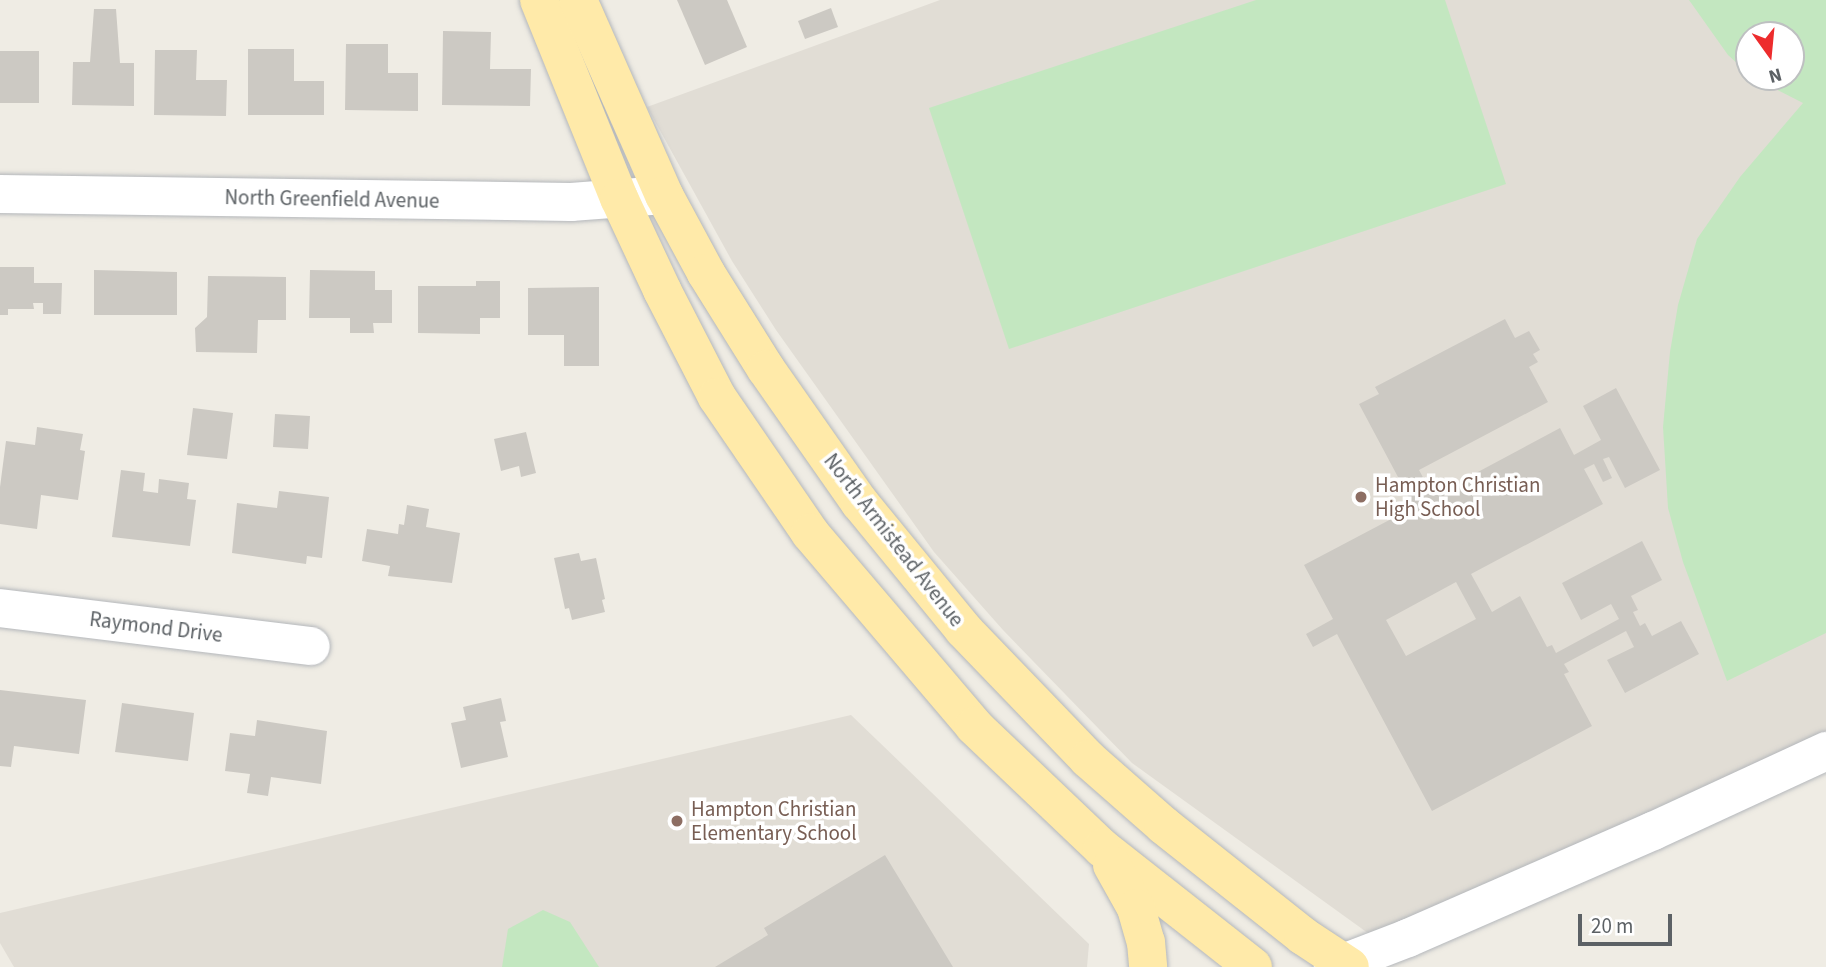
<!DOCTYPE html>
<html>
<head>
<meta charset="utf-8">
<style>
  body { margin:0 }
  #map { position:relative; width:1826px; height:967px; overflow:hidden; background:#efece4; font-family:"Source Sans 3",sans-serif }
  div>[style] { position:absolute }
  .education>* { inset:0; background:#e1ddd5 }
  .green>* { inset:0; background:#c3e7c0 }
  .building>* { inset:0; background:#ccc9c3 }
  .roads { filter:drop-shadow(0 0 2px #b4b7bb) drop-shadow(0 0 2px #b4b7bb) }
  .minor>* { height:38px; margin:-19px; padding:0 19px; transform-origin:19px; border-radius:19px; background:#fff }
  .major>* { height:38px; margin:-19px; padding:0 19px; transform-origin:19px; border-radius:19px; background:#ffeaa9 }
  .dots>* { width:19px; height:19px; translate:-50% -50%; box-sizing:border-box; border:4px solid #fff; border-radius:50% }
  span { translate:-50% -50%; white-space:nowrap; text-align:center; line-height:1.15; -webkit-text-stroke:7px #fff; paint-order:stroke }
  .street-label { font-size:21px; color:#5c6165 }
  .education-label { font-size:21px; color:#785e54 }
  .left { translate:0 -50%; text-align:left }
  .north { position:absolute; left:1735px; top:21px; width:70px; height:70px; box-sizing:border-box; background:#fff; border:2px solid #bec0c1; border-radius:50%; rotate:165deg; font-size:19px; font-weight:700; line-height:28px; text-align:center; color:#5c6165 }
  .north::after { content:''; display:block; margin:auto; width:24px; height:32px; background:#ed2c2d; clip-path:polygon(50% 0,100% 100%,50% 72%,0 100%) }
  .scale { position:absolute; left:1578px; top:914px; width:94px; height:32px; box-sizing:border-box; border:4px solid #5c6165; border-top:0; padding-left:9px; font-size:21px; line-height:24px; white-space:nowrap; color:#5c6165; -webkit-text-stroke:5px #fff; paint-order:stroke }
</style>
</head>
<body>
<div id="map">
  <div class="education">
    <div style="clip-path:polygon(evenodd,940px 0,1826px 0,1826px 732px,1372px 936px,1132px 763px,1003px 630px,934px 552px,776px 330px,732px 261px,647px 107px,940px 0,1749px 35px,1791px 35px,1791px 77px,1749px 77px,1749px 35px)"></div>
    <div style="clip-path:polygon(851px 715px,1089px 944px,1087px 967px,14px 967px,0 943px,0 913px)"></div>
  </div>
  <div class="green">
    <div style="clip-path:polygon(1256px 0,1445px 0,1506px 184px,1009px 349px,929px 108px)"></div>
    <div style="clip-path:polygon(1689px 0,1826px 0,1826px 633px,1727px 681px,1683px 562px,1668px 508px,1663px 427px,1670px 352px,1678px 305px,1697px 239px,1740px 177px,1803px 103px,1752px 77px,1791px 77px,1791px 35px,1749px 35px,1749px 74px,1728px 55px)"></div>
    <div style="clip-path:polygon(543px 910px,570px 922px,599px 967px,502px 967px,508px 929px)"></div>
  </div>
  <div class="building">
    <div style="clip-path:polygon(677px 0,727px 0,747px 47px,705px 65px)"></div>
    <div style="clip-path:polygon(831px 8px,838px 27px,805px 39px,798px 21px)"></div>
    <div style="clip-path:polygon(94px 9px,116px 9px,120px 63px,134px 63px,134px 106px,72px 105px,73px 62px,90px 62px)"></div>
    <div style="clip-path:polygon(443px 31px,491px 32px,490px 69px,531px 69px,530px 106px,442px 105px)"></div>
    <div style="clip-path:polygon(346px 44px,388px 44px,388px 73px,418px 73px,418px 111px,345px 110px)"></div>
    <div style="clip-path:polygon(248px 49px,294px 49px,294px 81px,324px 81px,324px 115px,248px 115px)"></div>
    <div style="clip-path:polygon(155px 50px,197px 50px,196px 80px,227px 80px,226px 116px,154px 115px)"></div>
    <div style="clip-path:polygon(0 51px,39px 51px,39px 103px,0 103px)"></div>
    <div style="clip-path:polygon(0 267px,34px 267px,34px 283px,62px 283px,61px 314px,43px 314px,43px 303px,33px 303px,34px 309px,8px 309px,8px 315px,0 315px)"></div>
    <div style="clip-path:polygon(94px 270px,177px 272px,177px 315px,94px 315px)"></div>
    <div style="clip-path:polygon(310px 270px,375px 271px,375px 290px,392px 290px,392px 323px,373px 323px,374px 333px,350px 333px,350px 318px,309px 318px)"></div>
    <div style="clip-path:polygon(208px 276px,286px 277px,286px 320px,258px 320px,257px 353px,196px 352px,195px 328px,207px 317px)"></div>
    <div style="clip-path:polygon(476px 281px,500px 281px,500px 318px,480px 318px,480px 334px,418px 333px,418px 286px,476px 286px)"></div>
    <div style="clip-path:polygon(599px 287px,599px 366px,564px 366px,564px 335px,528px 335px,528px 288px)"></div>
    <div style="clip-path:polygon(evenodd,1505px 319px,1515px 338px,1529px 331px,1540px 350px,1533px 354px,1538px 362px,1529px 367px,1548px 402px,1419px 470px,1433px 496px,1560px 428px,1574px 455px,1601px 440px,1583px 406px,1616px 388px,1660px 470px,1625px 488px,1609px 457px,1603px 459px,1612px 478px,1603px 482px,1594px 464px,1584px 469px,1603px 504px,1471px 574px,1492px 612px,1520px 596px,1547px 647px,1552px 645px,1556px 653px,1619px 619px,1611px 604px,1581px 620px,1562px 583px,1642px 541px,1662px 580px,1631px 596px,1638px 610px,1633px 612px,1640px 626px,1645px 623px,1652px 636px,1681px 621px,1699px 654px,1625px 693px,1607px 660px,1634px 647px,1626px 631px,1564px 664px,1569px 672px,1564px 674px,1592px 726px,1432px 811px,1337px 634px,1313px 647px,1306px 634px,1333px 619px,1304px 565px,1414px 507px,1359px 404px,1379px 394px,1375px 387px,1505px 319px,1456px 582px,1476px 619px,1406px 656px,1386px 620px,1456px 582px)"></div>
    <div style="clip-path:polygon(193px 408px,233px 413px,227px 459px,187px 455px)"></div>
    <div style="clip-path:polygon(275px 414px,310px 416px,308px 449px,273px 447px)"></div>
    <div style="clip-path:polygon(37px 427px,83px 434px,80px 450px,85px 451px,78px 500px,41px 495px,37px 529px,0 524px,0 487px,6px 441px,35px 445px)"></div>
    <div style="clip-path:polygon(526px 432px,536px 473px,521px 477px,519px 466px,501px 471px,494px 439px)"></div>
    <div style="clip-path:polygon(121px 470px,145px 473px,143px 491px,158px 493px,159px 479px,189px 483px,187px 499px,196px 500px,190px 546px,112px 537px)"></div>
    <div style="clip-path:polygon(279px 491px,329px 497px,322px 558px,307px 556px,306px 564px,232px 553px,237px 503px,277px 508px)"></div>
    <div style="clip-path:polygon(407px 505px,429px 509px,426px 527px,460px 533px,452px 583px,388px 576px,390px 566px,362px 561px,367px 529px,398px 534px,399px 524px,404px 525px)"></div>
    <div style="clip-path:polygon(579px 553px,581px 561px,596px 558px,605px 599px,602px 600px,605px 612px,572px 620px,569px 608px,565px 609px,554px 558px)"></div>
    <div style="clip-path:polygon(0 690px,86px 700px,79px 754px,14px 746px,11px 767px,0 766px)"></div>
    <div style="clip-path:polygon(501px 698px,506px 721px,500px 722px,508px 757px,461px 768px,451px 723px,466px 720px,463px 707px)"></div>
    <div style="clip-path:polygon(122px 703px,194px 713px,188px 761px,115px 752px)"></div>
    <div style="clip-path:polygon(257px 720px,327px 731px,321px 784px,271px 777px,268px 796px,247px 793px,250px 774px,225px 771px,230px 733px,255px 736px)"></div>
    <div style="clip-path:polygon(885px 855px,953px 967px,715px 967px,768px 935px,764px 928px)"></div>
  </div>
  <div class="roads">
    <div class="minor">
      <div style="left:0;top:194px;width:571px;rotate:0.8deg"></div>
      <div style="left:571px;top:202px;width:93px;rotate:-4.3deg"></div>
      <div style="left:0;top:608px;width:313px;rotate:7deg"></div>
      <div style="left:1333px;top:967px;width:80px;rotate:-21.1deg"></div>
      <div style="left:1408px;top:938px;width:267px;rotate:-23.6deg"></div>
      <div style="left:1653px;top:831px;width:191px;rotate:-24.8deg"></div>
    </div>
    <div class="major">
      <div style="left:539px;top:0;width:214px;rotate:68deg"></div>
      <div style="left:619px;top:198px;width:102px;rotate:64.9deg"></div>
      <div style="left:662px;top:290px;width:120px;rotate:62.8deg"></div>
      <div style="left:717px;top:397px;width:165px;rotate:55.6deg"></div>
      <div style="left:810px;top:533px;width:253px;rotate:49.6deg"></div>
      <div style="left:974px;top:726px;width:177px;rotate:43.6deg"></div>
      <div style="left:1102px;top:848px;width:192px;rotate:38.2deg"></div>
      <div style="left:578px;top:0;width:213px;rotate:66.2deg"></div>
      <div style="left:664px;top:195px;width:89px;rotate:61.7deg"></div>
      <div style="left:706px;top:273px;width:113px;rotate:58deg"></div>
      <div style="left:766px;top:369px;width:164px;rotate:55deg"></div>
      <div style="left:860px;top:503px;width:163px;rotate:50.7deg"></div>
      <div style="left:963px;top:629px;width:180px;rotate:46.1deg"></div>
      <div style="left:1088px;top:759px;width:100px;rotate:41.3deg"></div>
      <div style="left:1163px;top:825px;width:179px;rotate:38.4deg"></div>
      <div style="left:1303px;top:936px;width:56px;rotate:33.4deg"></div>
      <div style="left:1112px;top:865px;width:49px;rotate:60.8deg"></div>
      <div style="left:1136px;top:908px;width:35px;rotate:74deg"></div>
      <div style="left:1146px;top:942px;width:25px;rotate:85deg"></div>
    </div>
  </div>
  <div class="dots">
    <div style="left:1361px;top:497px;background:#8d6e63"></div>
    <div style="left:677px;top:821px;background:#8d6e63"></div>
  </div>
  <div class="street-label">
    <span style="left:332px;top:199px;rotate:1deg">North Greenfield Avenue</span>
    <span style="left:894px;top:540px;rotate:52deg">North Armistead Avenue</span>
    <span style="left:156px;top:627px;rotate:7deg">Raymond Drive</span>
  </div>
  <div class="education-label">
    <span class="left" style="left:1375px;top:497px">Hampton Christian<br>High School</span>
    <span class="left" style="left:691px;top:821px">Hampton Christian<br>Elementary School</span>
  </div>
  <div class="north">N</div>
  <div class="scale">20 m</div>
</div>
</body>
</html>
